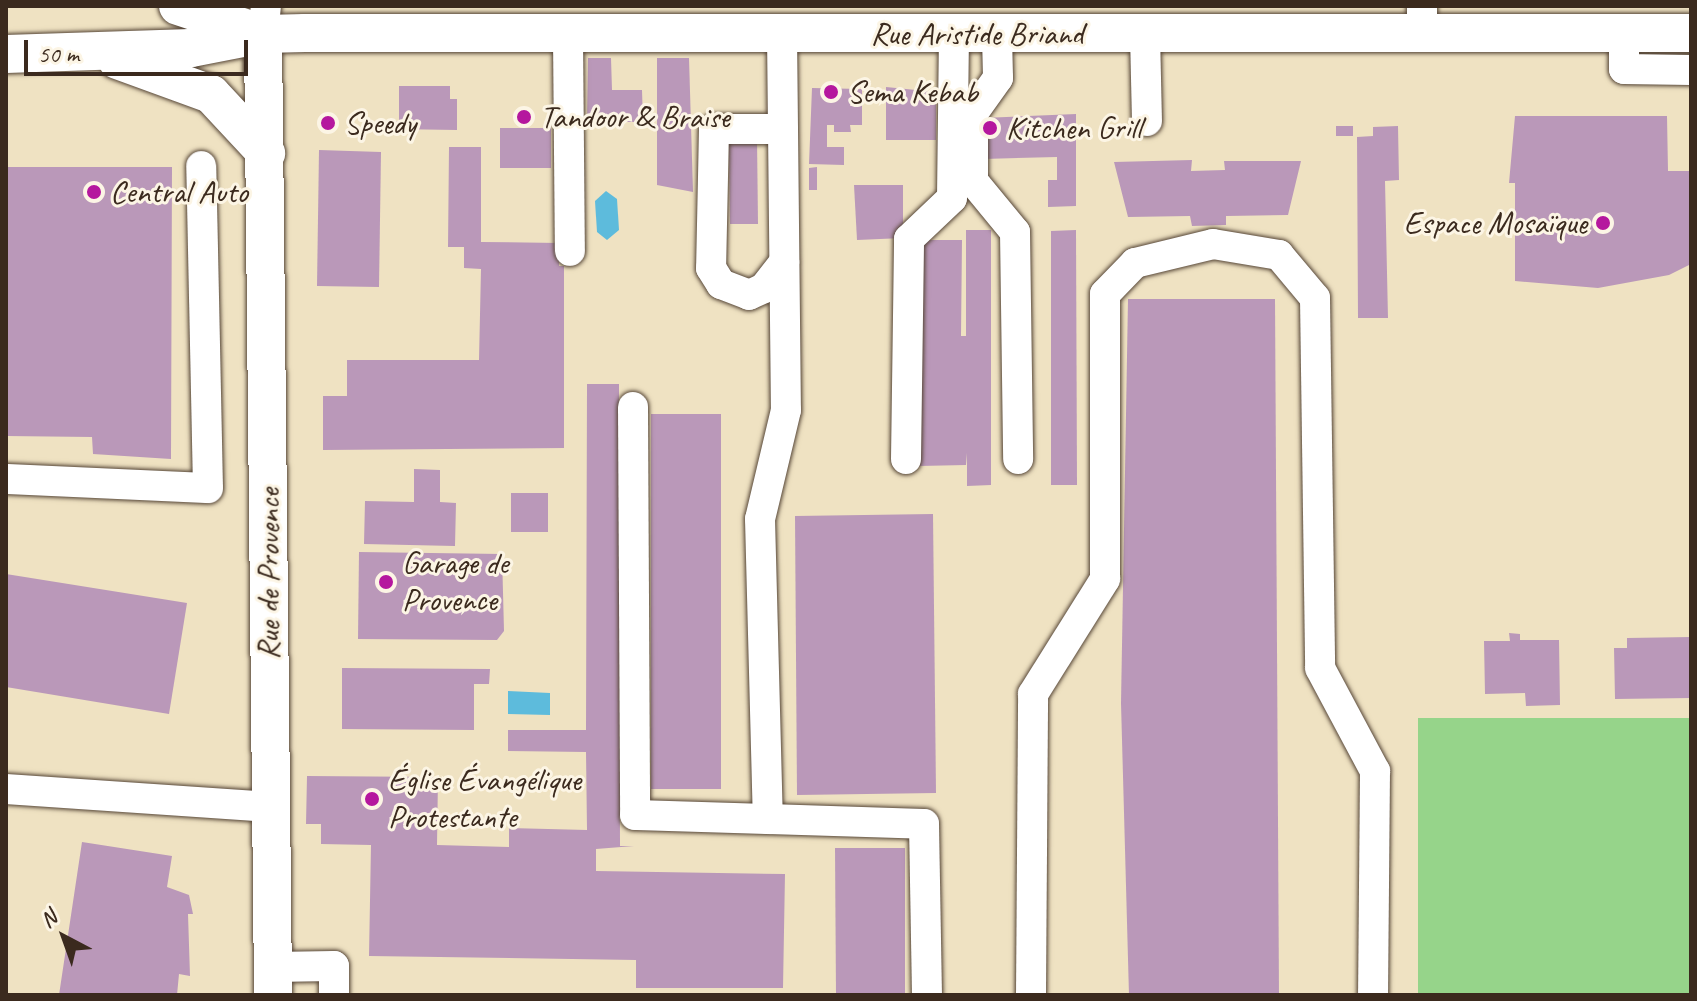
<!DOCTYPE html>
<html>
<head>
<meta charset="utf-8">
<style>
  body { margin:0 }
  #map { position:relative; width:1697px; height:1001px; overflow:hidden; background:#efe2c2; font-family:Caveat,sans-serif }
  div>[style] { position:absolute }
  .green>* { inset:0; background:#96d48a }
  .water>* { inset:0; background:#5dbbdc }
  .building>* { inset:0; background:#ba98b9 }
  .roads { filter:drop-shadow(0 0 2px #564637) drop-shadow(0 0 2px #564637) }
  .minor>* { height:30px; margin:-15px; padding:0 15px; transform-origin:15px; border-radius:15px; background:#fff }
  .major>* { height:38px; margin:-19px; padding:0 19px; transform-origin:19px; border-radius:19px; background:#fff }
  .dots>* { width:22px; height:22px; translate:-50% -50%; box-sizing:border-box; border:4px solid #fcf5e5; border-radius:50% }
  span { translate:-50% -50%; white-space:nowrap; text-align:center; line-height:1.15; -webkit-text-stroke:6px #fcf5e5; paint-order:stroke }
  .street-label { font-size:32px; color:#3b2a1e }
  .poi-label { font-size:32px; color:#3b2a1e }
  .left { translate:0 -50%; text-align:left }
  .right { translate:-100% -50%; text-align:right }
  .frame { position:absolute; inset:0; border:8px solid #3b2a1e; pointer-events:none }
  .north { position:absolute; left:24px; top:897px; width:80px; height:80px; -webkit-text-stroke:6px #fcf5e5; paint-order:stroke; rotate:319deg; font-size:22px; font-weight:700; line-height:32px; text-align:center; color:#3b2a1e }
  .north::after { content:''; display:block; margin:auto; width:28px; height:36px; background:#3b2a1e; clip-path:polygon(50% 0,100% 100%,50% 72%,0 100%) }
  .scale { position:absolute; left:24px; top:40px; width:224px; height:36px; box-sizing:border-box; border:4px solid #3b2a1e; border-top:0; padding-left:10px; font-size:24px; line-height:28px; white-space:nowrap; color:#3b2a1e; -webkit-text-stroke:6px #fcf5e5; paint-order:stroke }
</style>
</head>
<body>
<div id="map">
  <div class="green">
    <div style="clip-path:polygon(1418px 718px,1691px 718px,1691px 995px,1418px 995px)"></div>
  </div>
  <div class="water">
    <div style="clip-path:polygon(606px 191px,617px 199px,619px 230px,607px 240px,597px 232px,595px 201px)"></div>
    <div style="clip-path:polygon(508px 691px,550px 693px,550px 715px,508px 714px)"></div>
  </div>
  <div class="building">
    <div style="clip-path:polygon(588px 58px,611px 58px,612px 90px,642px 90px,643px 122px,587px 122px)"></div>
    <div style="clip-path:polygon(657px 58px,689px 58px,693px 192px,657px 185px)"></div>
    <div style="clip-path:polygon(399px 86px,450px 86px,450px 99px,457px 99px,457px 130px,392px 129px,392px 121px,399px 121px)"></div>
    <div style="clip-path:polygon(886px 87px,936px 92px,936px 140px,886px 140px)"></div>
    <div style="clip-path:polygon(812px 88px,862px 89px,862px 125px,850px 125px,851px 132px,834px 132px,834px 125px,827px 125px,827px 147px,844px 147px,844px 165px,809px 164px)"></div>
    <div style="clip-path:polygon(1076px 114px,1076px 206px,1048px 207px,1048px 180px,1057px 180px,1057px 157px,983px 159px,983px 118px)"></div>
    <div style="clip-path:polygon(1515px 116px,1667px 116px,1668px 171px,1691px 171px,1691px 264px,1669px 275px,1598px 288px,1515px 281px,1515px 183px,1509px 183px)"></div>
    <div style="clip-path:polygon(1336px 126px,1353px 126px,1353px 136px,1336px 136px)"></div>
    <div style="clip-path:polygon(1398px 126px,1399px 180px,1385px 181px,1388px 318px,1358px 318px,1357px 137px,1373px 136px,1373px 127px)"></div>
    <div style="clip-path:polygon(500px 128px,551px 128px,551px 168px,500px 168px)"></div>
    <div style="clip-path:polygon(729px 139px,757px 139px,758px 224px,730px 224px)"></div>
    <div style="clip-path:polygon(449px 147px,481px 147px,481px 242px,559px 243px,559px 266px,564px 266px,564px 448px,323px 450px,323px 396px,347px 396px,347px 360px,479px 360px,481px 269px,464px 268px,464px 247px,448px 247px)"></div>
    <div style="clip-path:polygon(319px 150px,381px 152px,379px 287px,317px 286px)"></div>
    <div style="clip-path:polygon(1192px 160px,1191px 171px,1225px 170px,1224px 161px,1301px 161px,1288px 215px,1226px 216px,1226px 225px,1192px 226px,1190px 216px,1128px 217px,1114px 162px)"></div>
    <div style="clip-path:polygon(6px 167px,172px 167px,171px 459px,93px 454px,92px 437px,6px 436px)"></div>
    <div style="clip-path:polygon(817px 167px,817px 190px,809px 190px,809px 168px)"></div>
    <div style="clip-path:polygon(854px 185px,903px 185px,903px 238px,857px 240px)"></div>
    <div style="clip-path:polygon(966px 230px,991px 230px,991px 485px,967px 486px,967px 453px,966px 465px,919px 466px,917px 240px,962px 240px,961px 336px,966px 336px)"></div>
    <div style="clip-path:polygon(1076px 230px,1077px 485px,1051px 485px,1051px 231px)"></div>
    <div style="clip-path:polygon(1128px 299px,1275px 299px,1279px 995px,1129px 995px,1121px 703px)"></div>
    <div style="clip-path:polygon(587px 384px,619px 384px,620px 846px,634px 846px,596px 849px,596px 871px,785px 874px,783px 988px,636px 988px,636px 960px,369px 956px,371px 845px,321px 844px,321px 824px,306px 824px,307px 776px,438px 777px,437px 845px,509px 847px,509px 828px,587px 830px,586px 752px,508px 751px,508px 730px,586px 730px)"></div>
    <div style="clip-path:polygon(651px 414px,721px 414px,721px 789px,651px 789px)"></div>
    <div style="clip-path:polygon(414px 469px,440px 470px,440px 502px,456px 503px,455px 546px,364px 544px,365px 501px,414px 502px)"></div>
    <div style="clip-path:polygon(511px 493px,548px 493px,548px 532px,511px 532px)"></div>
    <div style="clip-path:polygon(933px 514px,936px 793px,797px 795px,795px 516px)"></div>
    <div style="clip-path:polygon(359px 552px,502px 554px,504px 631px,497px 640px,358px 639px)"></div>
    <div style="clip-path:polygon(6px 574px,187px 603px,169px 714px,6px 687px)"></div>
    <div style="clip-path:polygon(1509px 633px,1520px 634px,1520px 640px,1559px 640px,1560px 705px,1526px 706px,1525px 693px,1485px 694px,1484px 641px,1510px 641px)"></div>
    <div style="clip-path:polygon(1691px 637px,1691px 698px,1615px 699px,1614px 648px,1627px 648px,1627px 638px)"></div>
    <div style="clip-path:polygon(342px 668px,490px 669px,489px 684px,474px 684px,474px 730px,342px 729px)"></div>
    <div style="clip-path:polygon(82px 842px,172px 856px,167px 887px,189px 895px,193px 914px,188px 914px,190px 976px,179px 974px,177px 995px,59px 995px)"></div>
    <div style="clip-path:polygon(835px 848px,905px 848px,905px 995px,836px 995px)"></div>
  </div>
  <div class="roads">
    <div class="minor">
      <div style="left:782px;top:33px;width:377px;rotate:89.4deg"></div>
      <div style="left:786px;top:410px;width:112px;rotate:103.4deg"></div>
      <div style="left:760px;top:519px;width:300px;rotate:88.5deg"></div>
      <div style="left:768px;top:819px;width:156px;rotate:1.8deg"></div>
      <div style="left:924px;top:824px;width:171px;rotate:89deg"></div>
      <div style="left:263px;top:34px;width:28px;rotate:-84deg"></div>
      <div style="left:1145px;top:34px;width:87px;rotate:88.7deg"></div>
      <div style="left:1422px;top:34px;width:28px;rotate:-90deg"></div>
      <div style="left:1624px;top:34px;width:35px;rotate:90deg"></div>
      <div style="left:1624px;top:69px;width:67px;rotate:0.9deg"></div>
      <div style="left:568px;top:36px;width:215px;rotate:89.5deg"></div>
      <div style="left:997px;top:36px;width:42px;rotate:88.6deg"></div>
      <div style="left:998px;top:78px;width:43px;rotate:125.5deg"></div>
      <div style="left:973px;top:113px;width:68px;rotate:90deg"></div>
      <div style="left:973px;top:181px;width:66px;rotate:50.5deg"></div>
      <div style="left:1015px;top:232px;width:227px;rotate:89.2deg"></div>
      <div style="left:783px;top:129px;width:69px;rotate:180deg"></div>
      <div style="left:714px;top:129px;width:139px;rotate:91.2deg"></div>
      <div style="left:711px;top:268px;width:19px;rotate:58deg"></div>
      <div style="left:721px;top:284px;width:30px;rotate:21deg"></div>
      <div style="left:749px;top:295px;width:17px;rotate:-25deg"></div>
      <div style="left:764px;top:288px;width:33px;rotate:-52deg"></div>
      <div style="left:633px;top:407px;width:408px;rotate:89.7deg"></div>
      <div style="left:635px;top:815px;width:133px;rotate:1.7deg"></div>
      <div style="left:906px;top:459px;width:220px;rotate:-89.2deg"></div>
      <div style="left:909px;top:239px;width:59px;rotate:-43.6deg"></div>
      <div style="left:952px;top:198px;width:164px;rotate:-89.3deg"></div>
      <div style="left:6px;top:479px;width:202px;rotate:2.6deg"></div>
      <div style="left:208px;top:488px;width:322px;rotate:-91.2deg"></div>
      <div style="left:6px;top:789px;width:265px;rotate:3.9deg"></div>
      <div style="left:272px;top:967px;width:62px;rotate:-0.9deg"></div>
      <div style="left:334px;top:966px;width:29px;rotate:90deg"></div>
      <div style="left:1031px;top:995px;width:301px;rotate:-89.6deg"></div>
      <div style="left:1033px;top:694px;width:136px;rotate:-57.9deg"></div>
      <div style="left:1105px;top:579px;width:285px;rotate:-90deg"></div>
      <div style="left:1105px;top:294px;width:43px;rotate:-45.9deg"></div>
      <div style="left:1135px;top:263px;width:80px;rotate:-13.7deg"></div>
      <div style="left:1213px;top:244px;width:67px;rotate:9.5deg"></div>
      <div style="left:1279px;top:255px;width:56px;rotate:50.1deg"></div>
      <div style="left:1315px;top:298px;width:370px;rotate:89.2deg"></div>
      <div style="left:1320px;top:668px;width:117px;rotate:61.9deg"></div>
      <div style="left:1375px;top:771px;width:224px;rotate:90.5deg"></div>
    </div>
    <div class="major">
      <div style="left:178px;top:6px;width:86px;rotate:18.2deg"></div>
      <div style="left:263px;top:34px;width:961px;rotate:89.4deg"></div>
      <div style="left:6px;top:54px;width:185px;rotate:-1.9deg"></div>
      <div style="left:191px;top:48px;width:73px;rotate:-11deg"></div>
      <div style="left:263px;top:34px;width:42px;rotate:-1.4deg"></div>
      <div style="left:305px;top:33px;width:1386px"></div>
      <div style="left:117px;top:60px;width:100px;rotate:19.9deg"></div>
      <div style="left:211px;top:94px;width:81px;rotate:47deg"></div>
    </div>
  </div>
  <div class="dots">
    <div style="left:831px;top:92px;background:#b5179e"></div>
    <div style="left:524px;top:117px;background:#b5179e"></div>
    <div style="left:328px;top:123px;background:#b5179e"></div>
    <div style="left:990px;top:128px;background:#b5179e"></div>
    <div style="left:94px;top:192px;background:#b5179e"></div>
    <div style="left:1603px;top:223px;background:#b5179e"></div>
    <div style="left:386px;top:582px;background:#b5179e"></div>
    <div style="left:372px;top:799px;background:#b5179e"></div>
  </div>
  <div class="street-label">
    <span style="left:977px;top:34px">Rue Aristide Briand</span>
    <span style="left:269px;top:574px;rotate:-90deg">Rue de Provence</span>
  </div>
  <div class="poi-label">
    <span class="left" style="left:847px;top:92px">Sema Kebab</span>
    <span class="left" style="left:540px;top:117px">Tandoor &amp; Braise</span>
    <span class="left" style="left:344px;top:123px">Speedy</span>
    <span class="left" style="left:1006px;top:128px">Kitchen Grill</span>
    <span class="left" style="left:110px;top:192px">Central Auto</span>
    <span class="right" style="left:1587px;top:223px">Espace Mosaïque</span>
    <span class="left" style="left:402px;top:582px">Garage de<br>Provence</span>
    <span class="left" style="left:388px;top:799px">Église Évangélique<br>Protestante</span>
  </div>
  <div class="frame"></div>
  <div class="north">N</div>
  <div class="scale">50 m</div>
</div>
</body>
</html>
